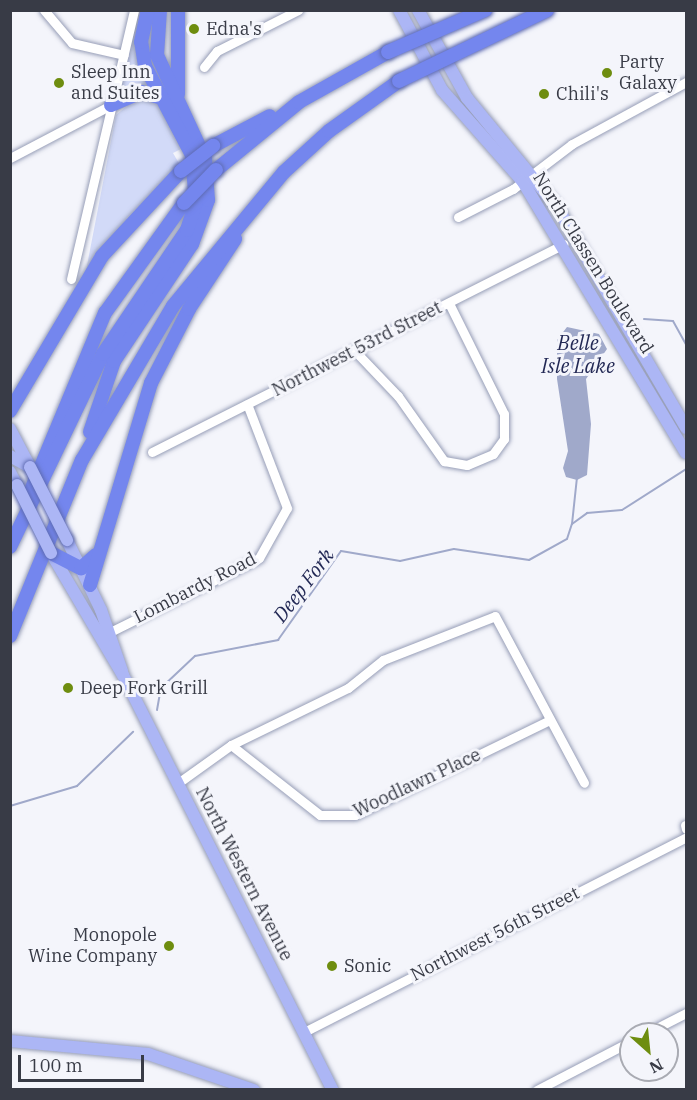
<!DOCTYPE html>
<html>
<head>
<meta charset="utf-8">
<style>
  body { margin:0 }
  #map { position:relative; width:697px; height:1100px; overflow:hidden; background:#f4f5fb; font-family:"IBM Plex Serif",serif }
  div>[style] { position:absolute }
  .green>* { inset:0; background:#d2daf8 }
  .water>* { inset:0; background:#a0a9ca }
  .stream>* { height:2px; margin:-1px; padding:0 1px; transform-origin:1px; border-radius:1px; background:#a0a9ca }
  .roads { filter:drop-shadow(0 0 2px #979eb7) drop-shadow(0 0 2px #979eb7) }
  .minor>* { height:9px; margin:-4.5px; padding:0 4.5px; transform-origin:4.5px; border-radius:4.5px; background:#fff }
  .major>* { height:12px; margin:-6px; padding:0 6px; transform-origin:6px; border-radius:6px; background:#acb6f5 }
  .highway>* { height:14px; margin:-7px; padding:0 7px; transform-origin:7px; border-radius:7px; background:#7486ee }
  .bridges { filter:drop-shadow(0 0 2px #5f6cb3) drop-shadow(0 0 2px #5f6cb3) }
  .major-bridge>* { height:12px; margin:-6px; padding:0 6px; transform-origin:6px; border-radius:6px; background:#acb6f5 }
  .highway-bridge>* { height:14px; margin:-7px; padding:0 7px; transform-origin:7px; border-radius:7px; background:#7486ee }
  .dots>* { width:16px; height:16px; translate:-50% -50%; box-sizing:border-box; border:3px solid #f4f5fb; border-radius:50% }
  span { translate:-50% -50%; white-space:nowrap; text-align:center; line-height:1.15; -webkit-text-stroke:6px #f4f5fb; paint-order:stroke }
  .poi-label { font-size:18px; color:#383b46 }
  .left { translate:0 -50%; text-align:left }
  .right { translate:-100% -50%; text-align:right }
  .street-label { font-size:18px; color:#383b46 }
  .water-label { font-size:20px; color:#232955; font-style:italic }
  .frame { position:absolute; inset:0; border:12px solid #383b46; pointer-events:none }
  .north { position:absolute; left:619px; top:1022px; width:60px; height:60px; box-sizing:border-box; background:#f4f5fb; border:2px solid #a9abb3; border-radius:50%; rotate:153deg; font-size:16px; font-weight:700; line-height:24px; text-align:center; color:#383b46 }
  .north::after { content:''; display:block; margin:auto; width:21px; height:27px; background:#6e8d0f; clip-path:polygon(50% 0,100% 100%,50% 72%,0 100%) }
  .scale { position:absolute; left:18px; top:1055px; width:126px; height:27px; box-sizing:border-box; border:3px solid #383b46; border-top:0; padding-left:8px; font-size:18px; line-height:21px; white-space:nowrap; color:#383b46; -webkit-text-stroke:4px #f4f5fb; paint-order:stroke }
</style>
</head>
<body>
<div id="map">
  <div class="green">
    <div style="clip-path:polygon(138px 11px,148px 88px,122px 91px,120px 87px)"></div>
    <div style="clip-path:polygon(138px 97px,155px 99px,183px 148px,173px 153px,180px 165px,128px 217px,85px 276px,116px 115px)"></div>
  </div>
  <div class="water">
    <div style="clip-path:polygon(567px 327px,599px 334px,607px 349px,586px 379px,591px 424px,587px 475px,577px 480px,566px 477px,563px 468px,568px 451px,557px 379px,557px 340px)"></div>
  </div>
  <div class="stream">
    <div style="left:644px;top:319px;width:29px;rotate:4deg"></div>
    <div style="left:673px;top:321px;width:26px;rotate:61deg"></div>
    <div style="left:572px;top:524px;width:47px;rotate:-83.9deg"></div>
    <div style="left:157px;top:710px;width:22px;rotate:-80deg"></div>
    <div style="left:161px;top:688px;width:47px;rotate:-43.3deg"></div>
    <div style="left:195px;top:656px;width:85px;rotate:-10.9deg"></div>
    <div style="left:278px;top:640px;width:109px;rotate:-54.7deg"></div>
    <div style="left:341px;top:551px;width:60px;rotate:9.6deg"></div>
    <div style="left:400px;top:561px;width:55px;rotate:-12.5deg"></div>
    <div style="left:454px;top:549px;width:76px;rotate:8.3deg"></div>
    <div style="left:529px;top:560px;width:43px;rotate:-28.9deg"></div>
    <div style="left:567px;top:539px;width:16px;rotate:-72deg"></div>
    <div style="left:572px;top:524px;width:19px;rotate:-36deg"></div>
    <div style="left:587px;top:513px;width:35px;rotate:-5deg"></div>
    <div style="left:622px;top:510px;width:76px;rotate:-32.6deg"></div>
    <div style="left:10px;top:806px;width:70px;rotate:-16.6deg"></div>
    <div style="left:77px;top:786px;width:78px;rotate:-44deg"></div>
  </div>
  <div class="roads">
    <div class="minor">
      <div style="left:44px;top:10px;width:43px;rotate:49.7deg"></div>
      <div style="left:72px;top:43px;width:53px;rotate:13deg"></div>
      <div style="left:204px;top:67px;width:21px;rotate:-51deg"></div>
      <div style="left:217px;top:51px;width:91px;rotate:-26.8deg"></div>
      <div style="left:10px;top:158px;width:114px;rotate:-27.7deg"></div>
      <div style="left:458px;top:217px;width:62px;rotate:-27deg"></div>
      <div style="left:513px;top:189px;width:74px;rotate:-37.3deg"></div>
      <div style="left:572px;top:144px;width:130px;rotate:-28.5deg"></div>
      <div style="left:71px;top:279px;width:276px;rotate:-76.8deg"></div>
      <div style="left:354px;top:350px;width:64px;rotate:46.3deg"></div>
      <div style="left:398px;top:396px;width:80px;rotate:54.7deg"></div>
      <div style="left:444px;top:461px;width:23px;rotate:10deg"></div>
      <div style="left:467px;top:465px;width:28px;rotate:-23deg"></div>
      <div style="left:493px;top:454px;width:19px;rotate:-54deg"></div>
      <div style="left:504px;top:439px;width:25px;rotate:-90deg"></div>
      <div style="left:504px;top:414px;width:124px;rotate:-116.4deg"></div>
      <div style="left:152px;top:452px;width:461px;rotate:-26.8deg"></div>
      <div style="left:110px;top:632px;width:166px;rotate:-26.4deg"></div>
      <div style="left:259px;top:558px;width:57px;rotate:-60.8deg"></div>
      <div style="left:287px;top:508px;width:111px;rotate:-111deg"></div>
      <div style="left:231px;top:745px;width:113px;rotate:38.2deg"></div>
      <div style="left:320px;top:815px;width:35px"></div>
      <div style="left:355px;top:815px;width:215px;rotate:-26deg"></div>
      <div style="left:178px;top:783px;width:65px;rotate:-35.6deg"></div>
      <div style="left:231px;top:745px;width:130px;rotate:-26deg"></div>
      <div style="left:348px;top:688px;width:45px;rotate:-38.7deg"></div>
      <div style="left:383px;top:660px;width:120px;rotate:-21.4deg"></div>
      <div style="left:495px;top:616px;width:189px;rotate:61.9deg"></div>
      <div style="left:685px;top:825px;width:4px;rotate:76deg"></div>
      <div style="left:304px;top:1032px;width:429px;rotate:-27deg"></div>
      <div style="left:645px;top:1034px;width:46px;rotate:-27.1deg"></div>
      <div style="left:537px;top:1090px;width:106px;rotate:-27.5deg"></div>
    </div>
    <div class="major">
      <div style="left:399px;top:10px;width:91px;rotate:61.7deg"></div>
      <div style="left:442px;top:90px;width:123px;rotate:48.6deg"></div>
      <div style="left:523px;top:182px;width:316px;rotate:59deg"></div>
      <div style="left:418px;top:10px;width:101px;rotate:60.9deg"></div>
      <div style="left:467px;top:98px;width:141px;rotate:50.5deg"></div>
      <div style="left:557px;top:207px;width:256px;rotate:59.7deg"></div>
      <div style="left:10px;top:429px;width:43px;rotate:62.2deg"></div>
      <div style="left:10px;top:456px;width:23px;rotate:29deg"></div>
      <div style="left:10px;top:472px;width:15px;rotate:62deg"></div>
      <div style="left:67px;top:540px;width:78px;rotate:64.1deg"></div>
      <div style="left:101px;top:610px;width:65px;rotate:71deg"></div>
      <div style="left:51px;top:553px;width:142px;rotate:59.5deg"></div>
      <div style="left:123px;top:675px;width:465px;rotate:63.2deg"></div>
      <div style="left:10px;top:1041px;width:139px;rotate:5.4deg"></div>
      <div style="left:148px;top:1054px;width:112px;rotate:18.8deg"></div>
    </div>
    <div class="highway">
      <div style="left:178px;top:94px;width:84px;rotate:-90deg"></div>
      <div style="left:111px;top:105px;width:33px;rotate:-23deg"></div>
      <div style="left:141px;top:92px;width:22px;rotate:16deg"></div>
      <div style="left:213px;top:146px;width:64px;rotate:-27.8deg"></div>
      <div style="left:216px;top:170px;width:107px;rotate:-39.3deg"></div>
      <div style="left:299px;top:102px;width:102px;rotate:-29.3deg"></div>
      <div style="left:10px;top:411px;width:180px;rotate:-59.3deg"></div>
      <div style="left:102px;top:256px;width:116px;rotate:-47.1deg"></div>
      <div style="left:90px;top:432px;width:75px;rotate:-71.3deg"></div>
      <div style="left:114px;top:361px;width:141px;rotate:-56.3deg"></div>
      <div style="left:192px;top:244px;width:47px;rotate:-70deg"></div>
      <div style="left:208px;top:200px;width:41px;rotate:-94.2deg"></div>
      <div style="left:205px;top:159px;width:115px;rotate:-114.8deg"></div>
      <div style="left:157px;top:55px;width:45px;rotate:-86.2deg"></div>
      <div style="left:32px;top:488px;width:190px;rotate:-67.4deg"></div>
      <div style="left:105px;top:313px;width:135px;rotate:-54.3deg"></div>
      <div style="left:10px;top:547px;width:214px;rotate:-64.3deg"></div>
      <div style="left:103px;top:354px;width:150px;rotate:-55.9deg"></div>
      <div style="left:187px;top:230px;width:28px;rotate:-72deg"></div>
      <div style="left:196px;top:203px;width:48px;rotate:-94.8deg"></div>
      <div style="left:192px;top:155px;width:101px;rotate:-117.8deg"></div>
      <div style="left:145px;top:66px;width:24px;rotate:-99deg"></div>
      <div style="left:141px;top:42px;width:33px;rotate:-78deg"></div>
      <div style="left:51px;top:553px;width:34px;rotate:27deg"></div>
      <div style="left:81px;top:568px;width:20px;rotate:-41deg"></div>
      <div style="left:90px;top:585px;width:211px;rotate:-73.2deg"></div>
      <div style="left:151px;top:383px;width:83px;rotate:-62.8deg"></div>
      <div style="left:189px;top:309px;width:84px;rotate:-56.7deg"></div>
      <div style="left:10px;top:636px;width:190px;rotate:-67.8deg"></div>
      <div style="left:82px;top:460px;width:179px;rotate:-59.4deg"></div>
      <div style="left:173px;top:306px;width:174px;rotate:-50.4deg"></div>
      <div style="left:284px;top:172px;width:61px;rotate:-42.3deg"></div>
      <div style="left:329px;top:131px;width:86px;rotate:-35.5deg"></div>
    </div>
  </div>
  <div class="bridges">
    <div class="major-bridge">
      <div style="left:30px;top:467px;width:82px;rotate:63.1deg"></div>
      <div style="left:17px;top:485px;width:76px;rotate:63.4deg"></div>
    </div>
    <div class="highway-bridge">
      <div style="left:388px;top:52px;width:106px;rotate:-23.4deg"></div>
      <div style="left:399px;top:81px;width:164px;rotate:-25.6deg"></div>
      <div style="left:181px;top:171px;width:41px;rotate:-38deg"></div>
      <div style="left:184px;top:203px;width:46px;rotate:-45.9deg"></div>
    </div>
  </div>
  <div class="dots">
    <div style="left:194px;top:29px;background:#6e8d0f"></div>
    <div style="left:607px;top:73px;background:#6e8d0f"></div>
    <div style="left:59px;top:83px;background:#6e8d0f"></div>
    <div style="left:544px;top:94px;background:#6e8d0f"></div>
    <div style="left:68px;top:688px;background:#6e8d0f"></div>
    <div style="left:169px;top:946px;background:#6e8d0f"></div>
    <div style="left:332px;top:966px;background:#6e8d0f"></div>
  </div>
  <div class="poi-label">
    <span class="left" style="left:206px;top:29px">Edna's</span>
    <span class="left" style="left:619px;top:73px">Party<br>Galaxy</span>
    <span class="left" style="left:71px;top:83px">Sleep Inn<br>and Suites</span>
    <span class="left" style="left:556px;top:94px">Chili's</span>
    <span class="left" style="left:80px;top:688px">Deep Fork Grill</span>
    <span class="right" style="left:157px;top:946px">Monopole<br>Wine Company</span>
    <span class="left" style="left:344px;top:966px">Sonic</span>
  </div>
  <div class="street-label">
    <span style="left:593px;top:263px;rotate:58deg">North Classen Boulevard</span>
    <span style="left:357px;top:349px;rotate:-27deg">Northwest 53rd Street</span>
    <span style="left:195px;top:588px;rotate:-27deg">Lombardy Road</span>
    <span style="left:417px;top:783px;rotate:-25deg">Woodlawn Place</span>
    <span style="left:244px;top:874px;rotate:63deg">North Western Avenue</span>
    <span style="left:495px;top:934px;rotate:-27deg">Northwest 56th Street</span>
  </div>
  <div class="water-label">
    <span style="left:578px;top:354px">Belle<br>Isle Lake</span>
    <span style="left:303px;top:585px;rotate:-53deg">Deep Fork</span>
  </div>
  <div class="frame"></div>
  <div class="north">N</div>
  <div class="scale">100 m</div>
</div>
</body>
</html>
